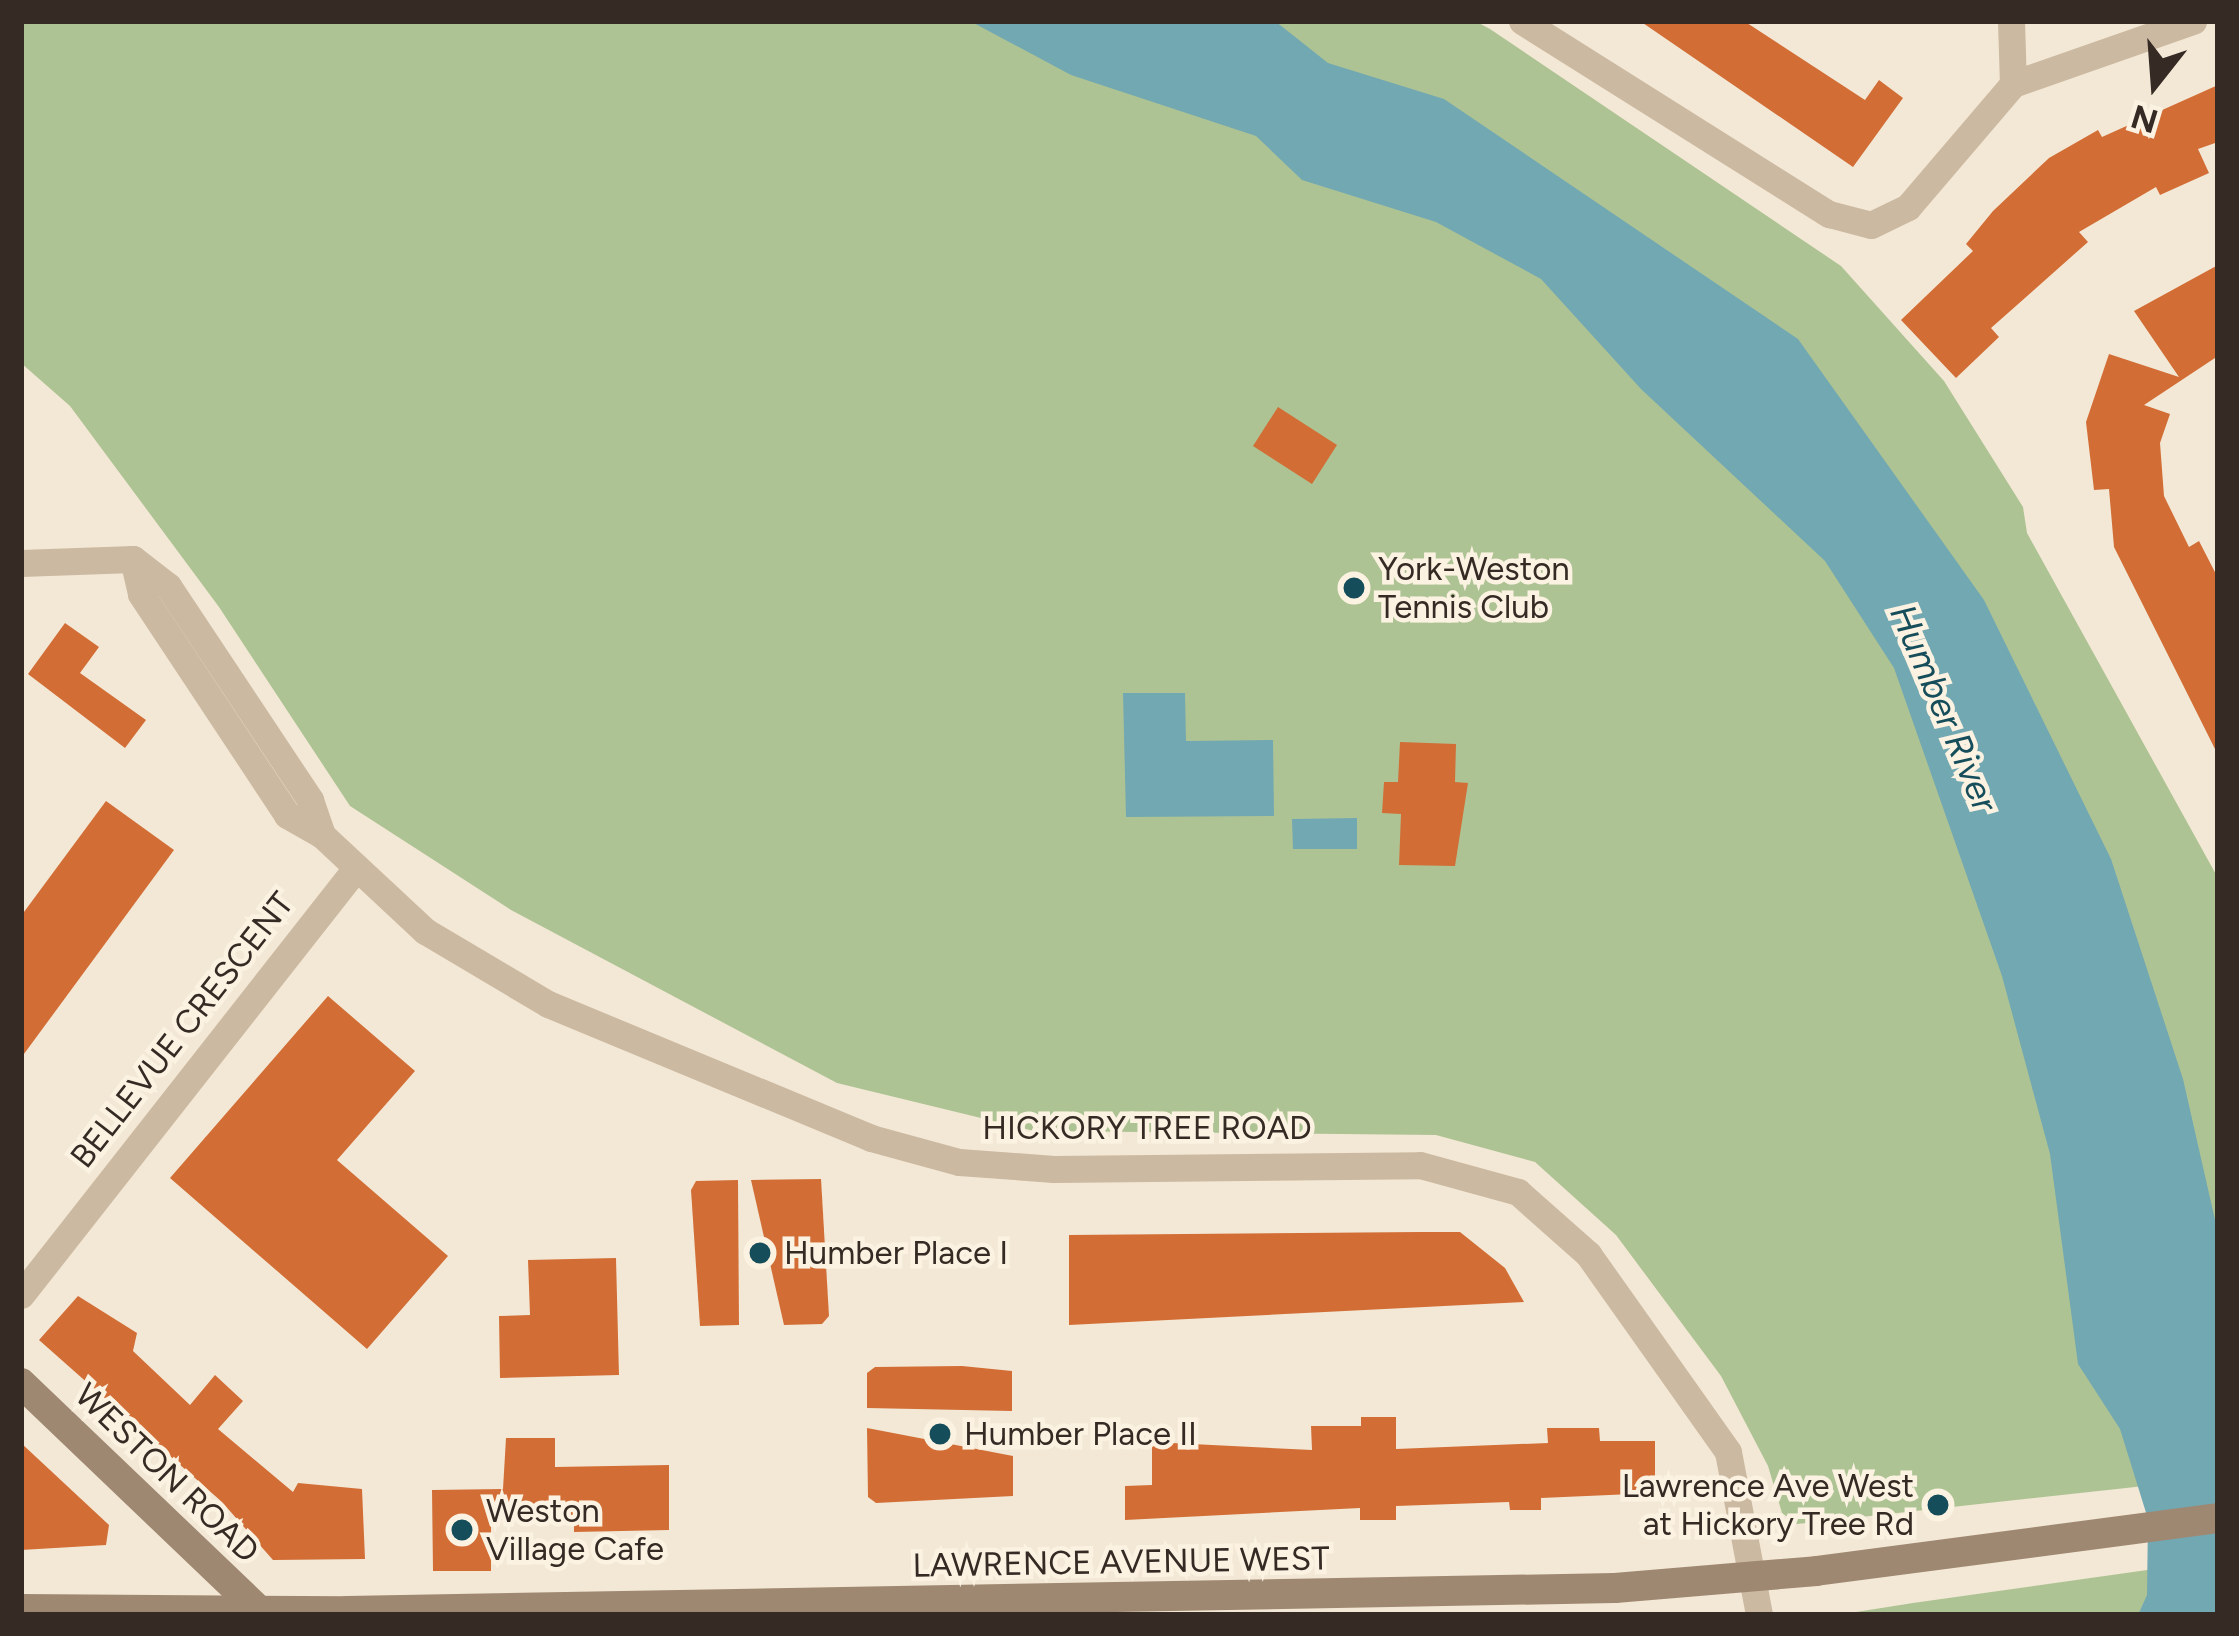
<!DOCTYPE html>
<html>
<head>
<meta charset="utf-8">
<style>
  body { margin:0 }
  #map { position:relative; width:2239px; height:1636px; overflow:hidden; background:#f3e8d5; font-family:Figtree,sans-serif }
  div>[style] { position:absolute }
  .green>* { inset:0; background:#aec394 }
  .water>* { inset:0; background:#72a8b2 }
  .building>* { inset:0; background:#d26d35 }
  .street>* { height:27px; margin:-13.5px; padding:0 13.5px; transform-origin:13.5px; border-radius:13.5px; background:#ccb9a1 }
  .secondary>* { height:30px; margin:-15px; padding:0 15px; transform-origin:15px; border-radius:15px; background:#9f8872 }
  .dots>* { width:33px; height:33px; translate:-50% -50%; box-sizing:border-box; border:6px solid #fbf2e2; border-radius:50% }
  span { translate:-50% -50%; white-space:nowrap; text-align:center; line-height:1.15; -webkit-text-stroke:9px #fbf2e2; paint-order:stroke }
  .poi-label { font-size:33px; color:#352b24 }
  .left { translate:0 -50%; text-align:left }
  .right { translate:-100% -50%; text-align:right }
  .street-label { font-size:33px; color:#352b24 }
  .water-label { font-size:36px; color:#164d5a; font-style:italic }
  .frame { position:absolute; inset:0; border:24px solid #352b24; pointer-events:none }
  .north { position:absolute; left:2095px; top:24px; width:120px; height:120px; -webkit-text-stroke:9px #fbf2e2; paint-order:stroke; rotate:197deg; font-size:33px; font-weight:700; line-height:48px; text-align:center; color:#352b24 }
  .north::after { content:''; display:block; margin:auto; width:42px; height:54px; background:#352b24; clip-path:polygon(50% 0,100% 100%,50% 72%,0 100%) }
</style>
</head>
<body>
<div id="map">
  <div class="green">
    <div style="clip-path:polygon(21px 21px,1475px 21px,1490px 29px,1841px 266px,1944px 381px,2023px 507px,2027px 533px,2218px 878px,2218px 1478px,1797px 1524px,1782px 1513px,1768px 1466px,1721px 1376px,1616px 1235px,1535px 1162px,1436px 1135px,1034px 1131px,837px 1083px,511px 910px,350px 806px,219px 607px,70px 406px,21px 363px)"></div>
    <div style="clip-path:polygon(2218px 1560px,2218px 1615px,1837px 1615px,1913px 1603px)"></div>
  </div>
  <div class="water">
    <div style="clip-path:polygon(970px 21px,1275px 21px,1328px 63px,1444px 99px,1798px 339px,1984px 600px,2111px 859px,2183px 1079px,2218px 1233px,2218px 1615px,2138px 1615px,2147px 1595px,2148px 1519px,2120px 1429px,2078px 1364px,2050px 1154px,2002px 976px,1894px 668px,1825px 561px,1641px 389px,1541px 279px,1436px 222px,1302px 180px,1256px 136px,1071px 75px)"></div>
    <div style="clip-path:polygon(1123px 693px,1185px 693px,1186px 741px,1273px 740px,1274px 816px,1126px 817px)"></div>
    <div style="clip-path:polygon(1357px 818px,1357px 849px,1293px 849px,1292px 819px)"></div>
  </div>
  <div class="building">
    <div style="clip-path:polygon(1640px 21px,1744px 21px,1865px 100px,1879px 80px,1903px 98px,1853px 167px)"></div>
    <div style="clip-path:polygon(2218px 85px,2218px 142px,2198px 149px,2209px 173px,2160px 195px,2156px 187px,2079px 232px,2088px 242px,1991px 328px,1999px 337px,1956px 378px,1901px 320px,1973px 251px,1966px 244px,1993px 211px,2049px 158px,2098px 130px,2102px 137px)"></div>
    <div style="clip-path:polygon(2218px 265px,2218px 356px,2144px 405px,2170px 414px,2160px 443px,2164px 496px,2189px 547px,2199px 541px,2218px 578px,2218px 755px,2114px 547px,2109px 489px,2094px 490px,2086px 422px,2109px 354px,2179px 377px,2134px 311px)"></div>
    <div style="clip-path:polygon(1278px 407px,1337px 445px,1312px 484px,1253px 446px)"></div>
    <div style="clip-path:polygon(65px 623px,99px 647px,80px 673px,146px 720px,125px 748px,28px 674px)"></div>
    <div style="clip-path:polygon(1400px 742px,1456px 744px,1455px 782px,1468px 783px,1455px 866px,1399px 865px,1401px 814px,1382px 813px,1384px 782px,1398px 782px)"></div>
    <div style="clip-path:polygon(106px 801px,174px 850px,21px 1058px,21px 916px)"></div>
    <div style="clip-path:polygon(328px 996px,415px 1071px,337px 1160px,448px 1256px,367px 1349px,170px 1178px)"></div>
    <div style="clip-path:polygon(821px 1179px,829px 1316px,822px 1324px,784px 1325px,751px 1180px)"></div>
    <div style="clip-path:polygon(738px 1180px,739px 1325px,700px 1326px,691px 1190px,696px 1181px)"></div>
    <div style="clip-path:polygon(1421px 1232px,1460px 1232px,1505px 1268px,1524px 1302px,1069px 1325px,1069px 1235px)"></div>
    <div style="clip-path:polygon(616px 1258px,619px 1375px,500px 1378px,499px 1316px,530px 1315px,528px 1260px)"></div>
    <div style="clip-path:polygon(78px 1296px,137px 1333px,133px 1351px,190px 1405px,215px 1375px,243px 1401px,218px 1429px,293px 1492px,298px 1483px,362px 1489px,365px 1559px,273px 1560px,222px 1502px,39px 1340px)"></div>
    <div style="clip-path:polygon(962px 1366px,1012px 1371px,1012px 1411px,867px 1408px,867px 1373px,875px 1367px)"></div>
    <div style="clip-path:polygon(1361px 1417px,1396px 1417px,1396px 1449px,1548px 1443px,1547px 1428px,1599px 1428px,1600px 1441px,1655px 1441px,1655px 1493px,1541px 1498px,1541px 1510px,1510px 1510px,1509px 1502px,1396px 1506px,1396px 1520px,1360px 1520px,1360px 1508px,1125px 1520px,1125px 1486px,1152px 1485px,1152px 1442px,1312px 1450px,1311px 1426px,1361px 1426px)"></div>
    <div style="clip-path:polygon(867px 1428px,1013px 1456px,1013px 1496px,876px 1503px,868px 1497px)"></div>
    <div style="clip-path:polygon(506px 1438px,555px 1438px,555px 1467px,669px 1465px,669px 1530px,574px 1532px,574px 1519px,491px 1520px,491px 1571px,433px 1571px,432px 1490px,503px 1489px)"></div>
    <div style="clip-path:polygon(21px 1443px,109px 1525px,106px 1545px,21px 1550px)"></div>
  </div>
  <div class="street">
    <div style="left:1522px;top:21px;width:363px;rotate:32.2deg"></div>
    <div style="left:1829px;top:214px;width:43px;rotate:14.7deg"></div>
    <div style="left:1871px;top:225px;width:41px;rotate:-25.9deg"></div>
    <div style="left:1908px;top:207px;width:162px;rotate:-49.5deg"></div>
    <div style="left:2013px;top:84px;width:191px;rotate:-19.3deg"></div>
    <div style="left:2011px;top:21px;width:63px;rotate:88.2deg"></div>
    <div style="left:133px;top:559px;width:36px;rotate:77deg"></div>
    <div style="left:141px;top:594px;width:265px;rotate:56.5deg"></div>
    <div style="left:287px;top:815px;width:40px;rotate:29.7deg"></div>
    <div style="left:322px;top:835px;width:141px;rotate:43deg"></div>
    <div style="left:425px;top:931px;width:143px;rotate:30.7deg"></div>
    <div style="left:548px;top:1004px;width:350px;rotate:22.5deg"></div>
    <div style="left:871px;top:1138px;width:91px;rotate:15.3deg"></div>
    <div style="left:959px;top:1162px;width:95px;rotate:4.2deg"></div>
    <div style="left:1054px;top:1169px;width:366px;rotate:-0.6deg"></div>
    <div style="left:1420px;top:1165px;width:102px;rotate:15.4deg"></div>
    <div style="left:1518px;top:1192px;width:94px;rotate:41.5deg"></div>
    <div style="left:1588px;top:1254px;width:242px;rotate:54.7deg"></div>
    <div style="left:1728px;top:1452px;width:166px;rotate:79.2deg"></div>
    <div style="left:21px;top:563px;width:112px;rotate:-2deg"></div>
    <div style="left:133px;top:559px;width:44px;rotate:37.6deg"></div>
    <div style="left:168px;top:586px;width:257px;rotate:56.4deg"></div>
    <div style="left:310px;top:800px;width:37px;rotate:71deg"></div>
    <div style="left:21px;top:1295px;width:543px;rotate:-51.88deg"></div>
  </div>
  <div class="secondary">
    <div style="left:21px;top:1383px;width:336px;rotate:43.7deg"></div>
    <div style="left:21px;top:1609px;width:326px;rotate:0.4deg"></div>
    <div style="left:347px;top:1611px;width:1268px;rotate:-1.04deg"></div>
    <div style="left:1615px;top:1588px;width:202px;rotate:-4.8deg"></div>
    <div style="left:1816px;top:1571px;width:405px;rotate:-7.5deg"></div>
  </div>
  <div class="dots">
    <div style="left:1354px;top:588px;background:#164d5a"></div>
    <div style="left:760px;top:1253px;background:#164d5a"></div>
    <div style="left:940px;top:1434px;background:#164d5a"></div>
    <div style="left:1938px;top:1505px;background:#164d5a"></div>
    <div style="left:462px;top:1530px;background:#164d5a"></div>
  </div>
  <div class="poi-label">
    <span class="left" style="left:1378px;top:588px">York-Weston<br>Tennis Club</span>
    <span class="left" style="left:784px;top:1253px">Humber Place I</span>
    <span class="left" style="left:964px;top:1434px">Humber Place II</span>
    <span class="right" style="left:1914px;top:1505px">Lawrence Ave West<br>at Hickory Tree Rd</span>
    <span class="left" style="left:486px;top:1530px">Weston<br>Village Cafe</span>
  </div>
  <div class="street-label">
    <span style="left:182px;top:1030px;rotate:-52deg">BELLEVUE CRESCENT</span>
    <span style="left:1147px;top:1128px">HICKORY TREE ROAD</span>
    <span style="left:167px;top:1473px;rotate:44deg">WESTON ROAD</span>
    <span style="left:1121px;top:1562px;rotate:-1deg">LAWRENCE AVENUE WEST</span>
  </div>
  <div class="water-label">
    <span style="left:1944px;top:708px;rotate:67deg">Humber River</span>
  </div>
  <div class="frame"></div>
  <div class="north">N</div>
</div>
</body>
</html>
